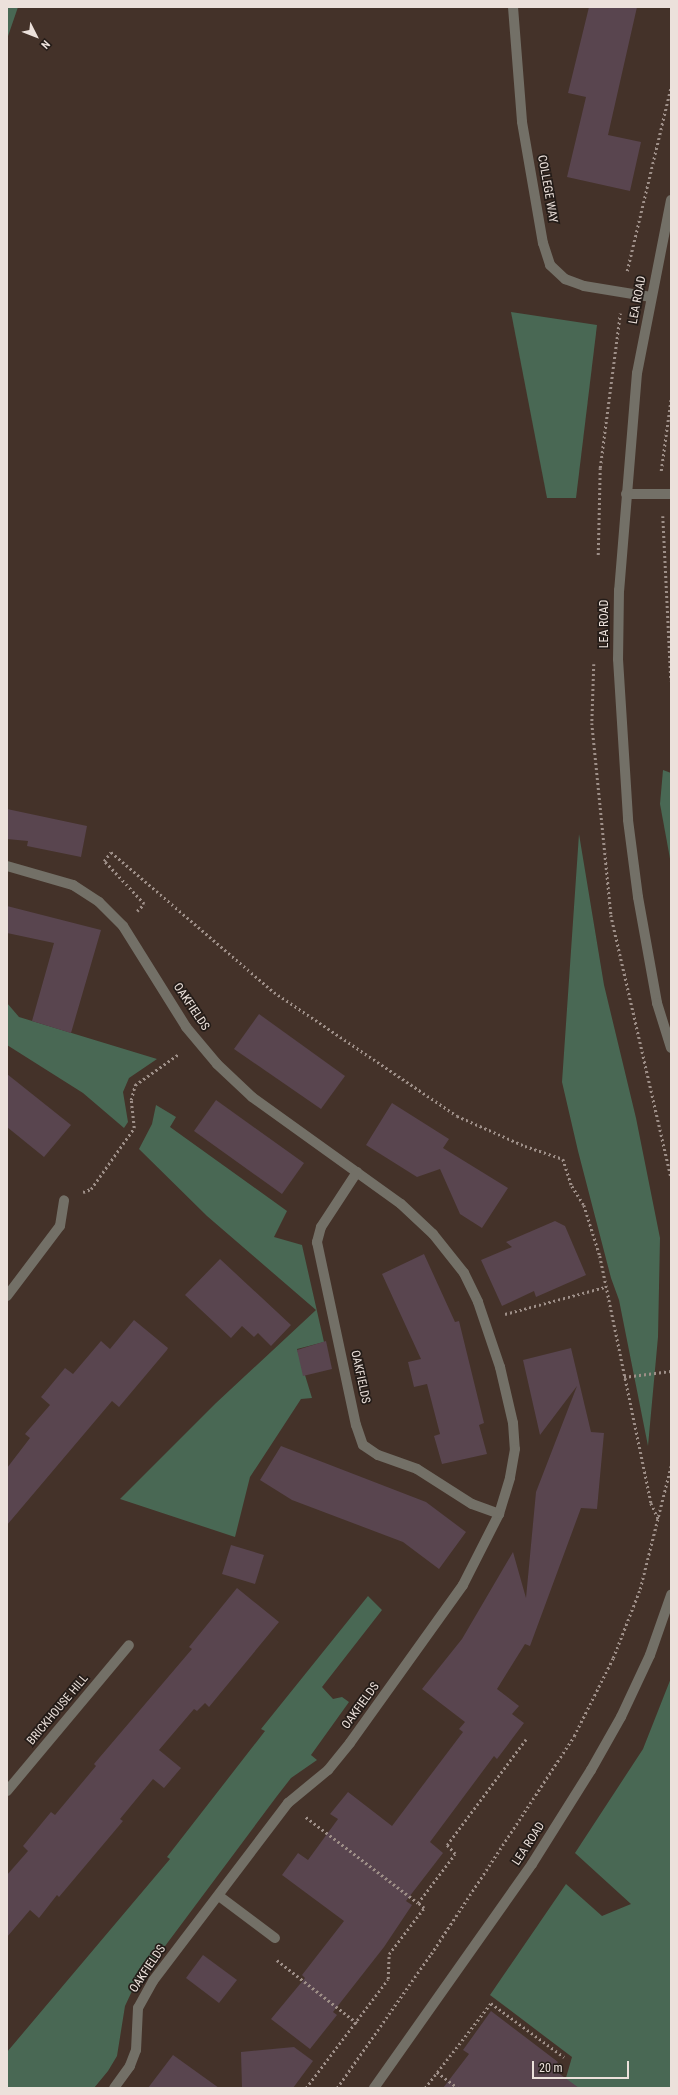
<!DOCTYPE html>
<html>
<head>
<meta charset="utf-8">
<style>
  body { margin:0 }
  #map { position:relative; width:678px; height:2095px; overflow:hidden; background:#443229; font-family:"Roboto Condensed",sans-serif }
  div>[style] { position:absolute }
  .green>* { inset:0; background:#496854 }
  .building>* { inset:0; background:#59454f }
  .path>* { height:2.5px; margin-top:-1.25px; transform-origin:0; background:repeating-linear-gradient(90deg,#9e8f88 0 2px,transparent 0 5px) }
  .minor>* { height:10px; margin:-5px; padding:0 5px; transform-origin:5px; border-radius:5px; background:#737067 }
  .tertiary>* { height:10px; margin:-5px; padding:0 5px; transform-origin:5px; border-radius:5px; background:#737067 }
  span { translate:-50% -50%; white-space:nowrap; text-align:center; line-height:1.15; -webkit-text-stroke:3.5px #241c18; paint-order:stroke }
  .street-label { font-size:12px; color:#ece1db }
  .frame { position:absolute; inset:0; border:8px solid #ece1db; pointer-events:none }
  .north { position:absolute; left:16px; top:16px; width:40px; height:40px; -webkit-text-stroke:3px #241c18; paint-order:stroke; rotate:132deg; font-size:11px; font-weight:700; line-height:16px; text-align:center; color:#ece1db }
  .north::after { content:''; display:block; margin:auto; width:14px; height:18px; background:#ece1db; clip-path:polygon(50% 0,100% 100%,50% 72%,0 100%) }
  .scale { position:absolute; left:532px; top:2061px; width:97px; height:18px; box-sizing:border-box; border:2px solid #ece1db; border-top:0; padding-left:5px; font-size:12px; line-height:14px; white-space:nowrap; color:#ece1db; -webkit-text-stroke:3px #241c18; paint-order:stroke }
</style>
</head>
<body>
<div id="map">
  <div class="green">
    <div style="clip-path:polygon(7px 7px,18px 7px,7px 39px)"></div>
    <div style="clip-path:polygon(511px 312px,597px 325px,576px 498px,547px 498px)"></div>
    <div style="clip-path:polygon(663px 770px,671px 773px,671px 864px,660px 804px)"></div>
    <div style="clip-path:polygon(579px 834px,604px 985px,636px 1118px,660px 1238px,658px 1337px,648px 1446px,619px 1300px,611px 1278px,578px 1151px,562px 1082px)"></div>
    <div style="clip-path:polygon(7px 1003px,19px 1017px,157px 1059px,129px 1078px,123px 1092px,128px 1122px,124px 1128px,83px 1093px,7px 1045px)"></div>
    <div style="clip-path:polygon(156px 1105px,176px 1117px,170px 1127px,287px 1211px,274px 1237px,302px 1245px,324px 1342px,297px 1349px,312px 1398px,301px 1399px,250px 1477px,235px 1537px,120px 1499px,216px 1403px,316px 1310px,207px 1216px,139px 1149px,152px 1124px)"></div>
    <div style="clip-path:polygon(368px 1596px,382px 1610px,322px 1687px,333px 1699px,342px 1697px,349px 1702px,311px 1755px,317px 1760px,291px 1778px,277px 1796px,133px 1989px,125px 2006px,117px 2056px,108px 2071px,94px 2088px,7px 2088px,7px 2052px,170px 1859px,167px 1857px,265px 1731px,261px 1729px)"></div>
    <div style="clip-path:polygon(671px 1678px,671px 2088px,563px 2088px,572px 2057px,490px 1995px,566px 1884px,602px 1916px,631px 1904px,575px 1853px,643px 1749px)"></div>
  </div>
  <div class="building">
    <div style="clip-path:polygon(589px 7px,637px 7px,608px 135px,641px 142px,630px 191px,567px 177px,586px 97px,568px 93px)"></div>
    <div style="clip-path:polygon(7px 809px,87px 826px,81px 857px,27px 846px,28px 841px,7px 839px)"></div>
    <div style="clip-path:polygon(7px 906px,101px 930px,71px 1033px,32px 1021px,54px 943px,7px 933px)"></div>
    <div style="clip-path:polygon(259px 1014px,345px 1076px,321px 1109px,234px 1049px)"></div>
    <div style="clip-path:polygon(7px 1074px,71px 1125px,44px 1157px,7px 1127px)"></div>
    <div style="clip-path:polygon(216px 1100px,304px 1163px,282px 1194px,194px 1131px)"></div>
    <div style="clip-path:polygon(392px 1103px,449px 1139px,443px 1148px,508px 1188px,482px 1228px,460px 1214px,440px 1169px,417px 1177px,366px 1145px)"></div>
    <div style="clip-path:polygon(555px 1221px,565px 1226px,586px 1275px,536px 1297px,534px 1291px,502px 1306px,481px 1260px,512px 1247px,506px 1242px)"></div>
    <div style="clip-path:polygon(424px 1254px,455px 1322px,459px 1321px,484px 1423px,479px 1425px,487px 1454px,442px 1464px,434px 1436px,440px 1434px,427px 1384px,414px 1387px,408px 1362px,421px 1359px,382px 1274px)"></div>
    <div style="clip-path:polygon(220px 1259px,291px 1325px,271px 1346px,258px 1333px,254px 1337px,242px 1326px,231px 1338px,185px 1295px)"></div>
    <div style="clip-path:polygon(134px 1320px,168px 1348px,167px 1350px,119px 1407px,112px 1401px,7px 1525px,7px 1468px,30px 1438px,25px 1434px,50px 1405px,41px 1397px,65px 1368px,73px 1374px,101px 1341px,110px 1349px)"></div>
    <div style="clip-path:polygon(326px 1341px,332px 1369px,303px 1376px,297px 1350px)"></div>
    <div style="clip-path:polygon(571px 1348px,591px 1432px,604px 1433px,597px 1509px,581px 1508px,530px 1646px,525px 1644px,497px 1689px,519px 1706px,512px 1714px,524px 1723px,497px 1759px,494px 1756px,430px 1842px,443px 1853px,406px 1901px,412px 1905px,384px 1947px,333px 2012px,337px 2015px,310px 2049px,271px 2019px,305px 1978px,302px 1975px,344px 1921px,282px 1875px,298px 1853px,308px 1860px,338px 1819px,330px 1814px,348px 1792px,392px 1826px,463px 1732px,459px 1729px,465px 1722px,422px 1689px,462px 1639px,513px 1552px,526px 1598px,536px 1492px,577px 1386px,540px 1435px,523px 1360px)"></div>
    <div style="clip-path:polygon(281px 1446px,426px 1502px,466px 1532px,439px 1569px,403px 1542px,292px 1500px,260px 1480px)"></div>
    <div style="clip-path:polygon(231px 1545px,264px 1555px,255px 1584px,222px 1574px)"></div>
    <div style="clip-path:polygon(237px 1588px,279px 1622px,209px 1707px,205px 1703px,197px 1711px,194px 1709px,159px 1750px,181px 1768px,164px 1788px,153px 1779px,120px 1819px,123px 1821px,59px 1897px,57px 1895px,39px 1918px,30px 1910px,7px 1937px,7px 1875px,28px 1851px,23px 1846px,51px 1812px,55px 1815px,96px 1766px,94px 1764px,192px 1649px,189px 1647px)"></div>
    <div style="clip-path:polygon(203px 1955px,237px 1980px,219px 2003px,186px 1978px)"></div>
    <div style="clip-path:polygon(491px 2011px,558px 2062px,553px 2069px,579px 2088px,443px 2088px,469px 2054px,463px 2050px)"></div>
    <div style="clip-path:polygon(294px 2047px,313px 2061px,293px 2088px,242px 2088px,241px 2052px)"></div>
    <div style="clip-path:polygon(173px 2055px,219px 2088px,148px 2088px)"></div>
  </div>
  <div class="path">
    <div style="left:627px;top:271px;width:190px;rotate:-76.6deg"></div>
    <div style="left:661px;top:471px;width:74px;rotate:-82.2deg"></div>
    <div style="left:663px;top:516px;width:165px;rotate:87.2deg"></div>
    <div style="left:598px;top:555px;width:87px;rotate:-88.7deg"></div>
    <div style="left:600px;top:468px;width:156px;rotate:-82.6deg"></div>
    <div style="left:594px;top:664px;width:59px;rotate:91.9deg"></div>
    <div style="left:592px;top:723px;width:193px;rotate:84.3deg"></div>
    <div style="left:611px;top:915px;width:270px;rotate:77.1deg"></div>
    <div style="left:137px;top:911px;width:10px;rotate:-45deg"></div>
    <div style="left:144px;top:904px;width:59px;rotate:-132.9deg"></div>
    <div style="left:104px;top:861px;width:11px;rotate:-52deg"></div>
    <div style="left:111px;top:852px;width:215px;rotate:40.7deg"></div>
    <div style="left:274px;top:992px;width:221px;rotate:34.1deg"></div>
    <div style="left:457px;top:1116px;width:74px;rotate:23.8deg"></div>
    <div style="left:525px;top:1146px;width:40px;rotate:18.9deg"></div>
    <div style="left:563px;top:1159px;width:28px;rotate:72deg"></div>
    <div style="left:572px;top:1186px;width:22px;rotate:58deg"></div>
    <div style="left:584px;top:1205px;width:53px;rotate:72.6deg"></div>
    <div style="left:600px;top:1256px;width:252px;rotate:78.3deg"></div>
    <div style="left:651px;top:1503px;width:19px;rotate:65deg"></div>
    <div style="left:83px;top:1192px;width:9px;rotate:-21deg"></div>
    <div style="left:91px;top:1189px;width:75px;rotate:-54.8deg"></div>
    <div style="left:134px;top:1128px;width:28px;rotate:-96deg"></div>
    <div style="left:131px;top:1100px;width:16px;rotate:-75deg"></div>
    <div style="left:135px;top:1085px;width:54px;rotate:-35.2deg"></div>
    <div style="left:505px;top:1314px;width:104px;rotate:-15.1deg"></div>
    <div style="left:624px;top:1377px;width:47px;rotate:-7.3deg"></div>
    <div style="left:306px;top:1817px;width:141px;rotate:37.5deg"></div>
    <div style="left:277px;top:1960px;width:102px;rotate:38.2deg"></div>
    <div style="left:437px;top:2072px;width:26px;rotate:37deg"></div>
    <div style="left:306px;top:2088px;width:136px;rotate:-53deg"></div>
    <div style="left:388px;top:1979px;width:25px;rotate:-88deg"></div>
    <div style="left:389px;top:1954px;width:58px;rotate:-52.7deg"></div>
    <div style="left:424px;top:1908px;width:8px;rotate:-140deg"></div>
    <div style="left:418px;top:1903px;width:61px;rotate:-52.9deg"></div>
    <div style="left:455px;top:1854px;width:12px;rotate:-132deg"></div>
    <div style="left:447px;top:1845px;width:132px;rotate:-53.3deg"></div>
    <div style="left:337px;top:2088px;width:164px;rotate:-55deg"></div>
    <div style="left:431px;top:1954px;width:261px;rotate:-56.7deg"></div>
    <div style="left:574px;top:1736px;width:87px;rotate:-63.4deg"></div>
    <div style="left:613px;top:1658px;width:74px;rotate:-68.6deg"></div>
    <div style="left:640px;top:1589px;width:127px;rotate:-75.9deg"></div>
    <div style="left:425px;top:2088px;width:108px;rotate:-52.2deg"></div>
    <div style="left:491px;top:2003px;width:91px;rotate:36.5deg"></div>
  </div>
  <div class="minor">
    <div style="left:513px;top:7px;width:115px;rotate:85.5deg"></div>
    <div style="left:522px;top:122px;width:123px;rotate:80.2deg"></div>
    <div style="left:543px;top:243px;width:23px;rotate:72deg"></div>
    <div style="left:550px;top:265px;width:21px;rotate:43deg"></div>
    <div style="left:565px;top:279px;width:20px;rotate:20deg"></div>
    <div style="left:584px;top:286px;width:68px;rotate:9.3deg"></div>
    <div style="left:626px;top:494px;width:45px"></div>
    <div style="left:7px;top:866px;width:69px;rotate:16.1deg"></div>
    <div style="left:73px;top:885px;width:31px;rotate:33deg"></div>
    <div style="left:99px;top:902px;width:34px;rotate:45deg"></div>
    <div style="left:123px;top:926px;width:119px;rotate:58deg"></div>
    <div style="left:186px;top:1027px;width:48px;rotate:50deg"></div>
    <div style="left:217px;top:1064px;width:48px;rotate:43.3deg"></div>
    <div style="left:252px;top:1097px;width:183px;rotate:35.7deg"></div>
    <div style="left:401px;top:1204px;width:44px;rotate:43.2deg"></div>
    <div style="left:433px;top:1234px;width:50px;rotate:51.5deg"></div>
    <div style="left:464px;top:1273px;width:32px;rotate:64deg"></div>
    <div style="left:478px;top:1302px;width:69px;rotate:71.3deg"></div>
    <div style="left:500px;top:1367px;width:57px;rotate:76.9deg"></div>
    <div style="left:513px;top:1423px;width:26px;rotate:86deg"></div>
    <div style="left:515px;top:1449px;width:29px;rotate:100deg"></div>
    <div style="left:510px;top:1478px;width:38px;rotate:107deg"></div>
    <div style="left:499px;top:1514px;width:80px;rotate:116.9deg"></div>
    <div style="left:463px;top:1585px;width:194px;rotate:125.6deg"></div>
    <div style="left:350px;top:1743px;width:35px;rotate:129deg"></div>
    <div style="left:328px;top:1770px;width:52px;rotate:140.5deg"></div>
    <div style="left:288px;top:1803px;width:223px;rotate:127.2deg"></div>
    <div style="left:153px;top:1981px;width:31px;rotate:119deg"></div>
    <div style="left:138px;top:2008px;width:42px;rotate:92.7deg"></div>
    <div style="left:136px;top:2050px;width:17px;rotate:111deg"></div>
    <div style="left:130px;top:2066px;width:27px;rotate:126deg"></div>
    <div style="left:357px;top:1172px;width:66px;rotate:123.2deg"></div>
    <div style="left:321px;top:1227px;width:16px;rotate:105deg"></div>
    <div style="left:317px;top:1242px;width:187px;rotate:78deg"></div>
    <div style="left:356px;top:1425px;width:21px;rotate:71deg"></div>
    <div style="left:363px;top:1445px;width:18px;rotate:34deg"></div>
    <div style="left:378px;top:1455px;width:41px;rotate:19.7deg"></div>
    <div style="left:417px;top:1469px;width:65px;rotate:32.5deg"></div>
    <div style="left:472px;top:1504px;width:29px;rotate:20deg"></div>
    <div style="left:7px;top:1296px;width:88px;rotate:-52.9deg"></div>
    <div style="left:60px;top:1226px;width:26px;rotate:-81deg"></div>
    <div style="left:7px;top:1791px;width:190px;rotate:-50.1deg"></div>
    <div style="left:219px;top:1896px;width:70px;rotate:36.9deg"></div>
  </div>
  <div class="tertiary">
    <div style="left:671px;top:200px;width:176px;rotate:101.1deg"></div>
    <div style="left:637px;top:373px;width:218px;rotate:94.7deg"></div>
    <div style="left:619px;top:590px;width:69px;rotate:90.8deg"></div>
    <div style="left:618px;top:659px;width:161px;rotate:86.4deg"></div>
    <div style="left:628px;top:820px;width:78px;rotate:82.6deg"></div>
    <div style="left:638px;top:897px;width:108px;rotate:79.8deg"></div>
    <div style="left:657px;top:1003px;width:47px;rotate:72.7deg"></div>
    <div style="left:374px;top:2088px;width:274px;rotate:-54.8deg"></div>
    <div style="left:532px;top:1864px;width:111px;rotate:-57.9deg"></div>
    <div style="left:591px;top:1770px;width:61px;rotate:-60.5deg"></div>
    <div style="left:621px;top:1717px;width:68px;rotate:-64.9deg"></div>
    <div style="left:650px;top:1655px;width:64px;rotate:-70.7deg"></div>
  </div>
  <div class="street-label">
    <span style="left:547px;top:189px;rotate:80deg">COLLEGE WAY</span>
    <span style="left:638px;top:300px;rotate:-79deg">LEA ROAD</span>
    <span style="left:605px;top:624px;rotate:-90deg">LEA ROAD</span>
    <span style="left:191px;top:1007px;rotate:56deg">OAKFIELDS</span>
    <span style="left:360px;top:1377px;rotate:78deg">OAKFIELDS</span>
    <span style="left:361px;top:1706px;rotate:-54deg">OAKFIELDS</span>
    <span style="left:58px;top:1710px;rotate:-50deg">BRICKHOUSE HILL</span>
    <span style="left:529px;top:1844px;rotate:-57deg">LEA ROAD</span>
    <span style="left:148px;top:1969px;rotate:-56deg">OAKFIELDS</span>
  </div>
  <div class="frame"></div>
  <div class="north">N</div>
  <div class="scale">20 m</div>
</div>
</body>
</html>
